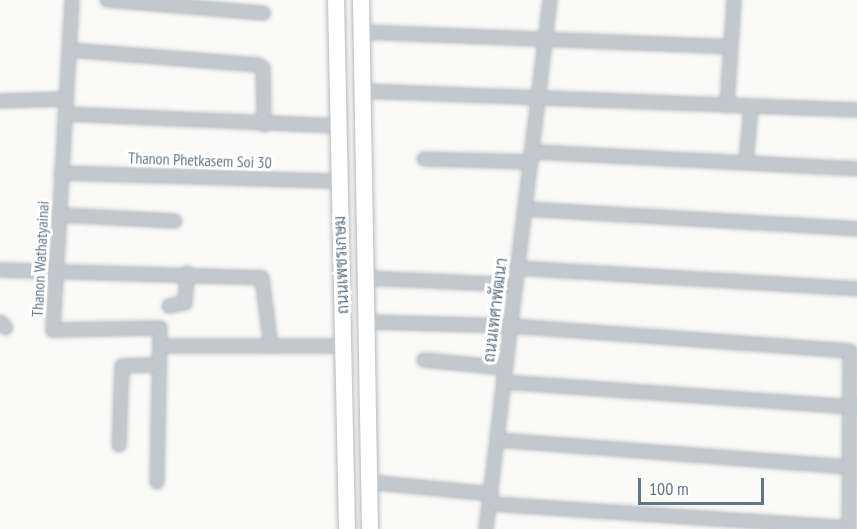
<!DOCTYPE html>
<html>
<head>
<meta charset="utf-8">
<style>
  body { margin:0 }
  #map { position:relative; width:857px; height:529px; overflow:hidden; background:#fafaf8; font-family:"PT Sans Narrow",Sarabun,sans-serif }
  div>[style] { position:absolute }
  .roads { filter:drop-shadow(0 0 2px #b5babe) drop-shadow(0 0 2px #b5babe) }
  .minor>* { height:12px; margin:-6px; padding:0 6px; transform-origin:6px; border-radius:6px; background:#c3c8cc }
  .major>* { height:16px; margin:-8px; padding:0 8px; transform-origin:8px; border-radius:8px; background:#fff }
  span { translate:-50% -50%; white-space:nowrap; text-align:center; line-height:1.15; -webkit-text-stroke:6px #fff; paint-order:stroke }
  .street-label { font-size:16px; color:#657683 }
  .scale { position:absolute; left:638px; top:478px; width:126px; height:27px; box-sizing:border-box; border:3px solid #657683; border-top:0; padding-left:8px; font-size:18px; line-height:21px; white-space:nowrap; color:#657683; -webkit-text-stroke:4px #fff; paint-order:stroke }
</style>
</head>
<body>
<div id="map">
  <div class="roads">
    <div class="minor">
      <div style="left:72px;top:0;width:331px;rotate:93.3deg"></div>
      <div style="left:53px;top:330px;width:107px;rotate:-1.1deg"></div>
      <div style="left:160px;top:328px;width:154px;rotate:91.1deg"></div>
      <div style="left:107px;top:0;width:157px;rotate:4.8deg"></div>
      <div style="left:362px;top:32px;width:369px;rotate:2.3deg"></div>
      <div style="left:69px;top:50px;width:190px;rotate:4.5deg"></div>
      <div style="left:258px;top:65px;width:6px;rotate:31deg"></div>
      <div style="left:263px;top:68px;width:57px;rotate:89deg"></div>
      <div style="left:362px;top:91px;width:495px;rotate:2.2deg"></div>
      <div style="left:0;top:101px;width:65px;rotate:-1.8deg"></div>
      <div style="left:727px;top:106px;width:106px;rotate:-86.2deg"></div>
      <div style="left:65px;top:114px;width:274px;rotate:2.5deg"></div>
      <div style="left:424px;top:159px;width:106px;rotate:1.6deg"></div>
      <div style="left:530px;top:162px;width:11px;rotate:-63deg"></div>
      <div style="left:535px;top:152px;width:322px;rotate:3deg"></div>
      <div style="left:746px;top:163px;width:56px;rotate:-84.9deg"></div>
      <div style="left:61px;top:173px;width:277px;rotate:1.7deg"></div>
      <div style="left:525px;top:209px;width:333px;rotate:3.4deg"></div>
      <div style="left:59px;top:215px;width:116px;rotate:3deg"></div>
      <div style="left:517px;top:268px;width:341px;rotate:3.5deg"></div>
      <div style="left:0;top:270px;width:262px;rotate:1.7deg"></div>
      <div style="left:262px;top:278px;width:69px;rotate:82.5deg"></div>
      <div style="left:366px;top:278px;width:150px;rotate:2.7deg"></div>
      <div style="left:169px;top:306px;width:16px;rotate:-11deg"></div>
      <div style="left:185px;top:303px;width:30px;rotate:-86deg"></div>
      <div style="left:0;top:322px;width:8px;rotate:45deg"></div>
      <div style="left:367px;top:322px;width:143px;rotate:1.6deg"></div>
      <div style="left:510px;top:326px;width:341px;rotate:4.2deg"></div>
      <div style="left:850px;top:351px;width:178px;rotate:90.3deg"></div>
      <div style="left:162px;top:346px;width:181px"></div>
      <div style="left:424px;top:360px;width:81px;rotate:5.6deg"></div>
      <div style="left:503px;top:382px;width:354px;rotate:4.1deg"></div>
      <div style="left:498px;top:440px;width:352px;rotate:4.4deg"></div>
      <div style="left:119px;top:445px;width:79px;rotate:-87.8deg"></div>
      <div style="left:122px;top:366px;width:36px;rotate:-2deg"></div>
      <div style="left:369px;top:482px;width:123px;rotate:5.6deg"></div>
      <div style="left:490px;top:504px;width:360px;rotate:3.8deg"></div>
      <div style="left:486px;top:529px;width:533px;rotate:-83.1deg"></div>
    </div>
    <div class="major">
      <div style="left:336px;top:0;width:529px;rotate:88.81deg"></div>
      <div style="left:361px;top:0;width:529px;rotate:89.03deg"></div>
    </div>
  </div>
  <div class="street-label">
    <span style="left:200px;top:160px;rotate:2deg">Thanon Phetkasem Soi 30</span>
    <span style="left:40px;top:259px;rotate:-87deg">Thanon Wathatyainai</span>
    <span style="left:341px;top:265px;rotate:-92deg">ถนนเพชรเกษม</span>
    <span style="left:495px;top:310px;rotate:-83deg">ถนนเทศาพัฒนา</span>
  </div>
  <div class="scale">100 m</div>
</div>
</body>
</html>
